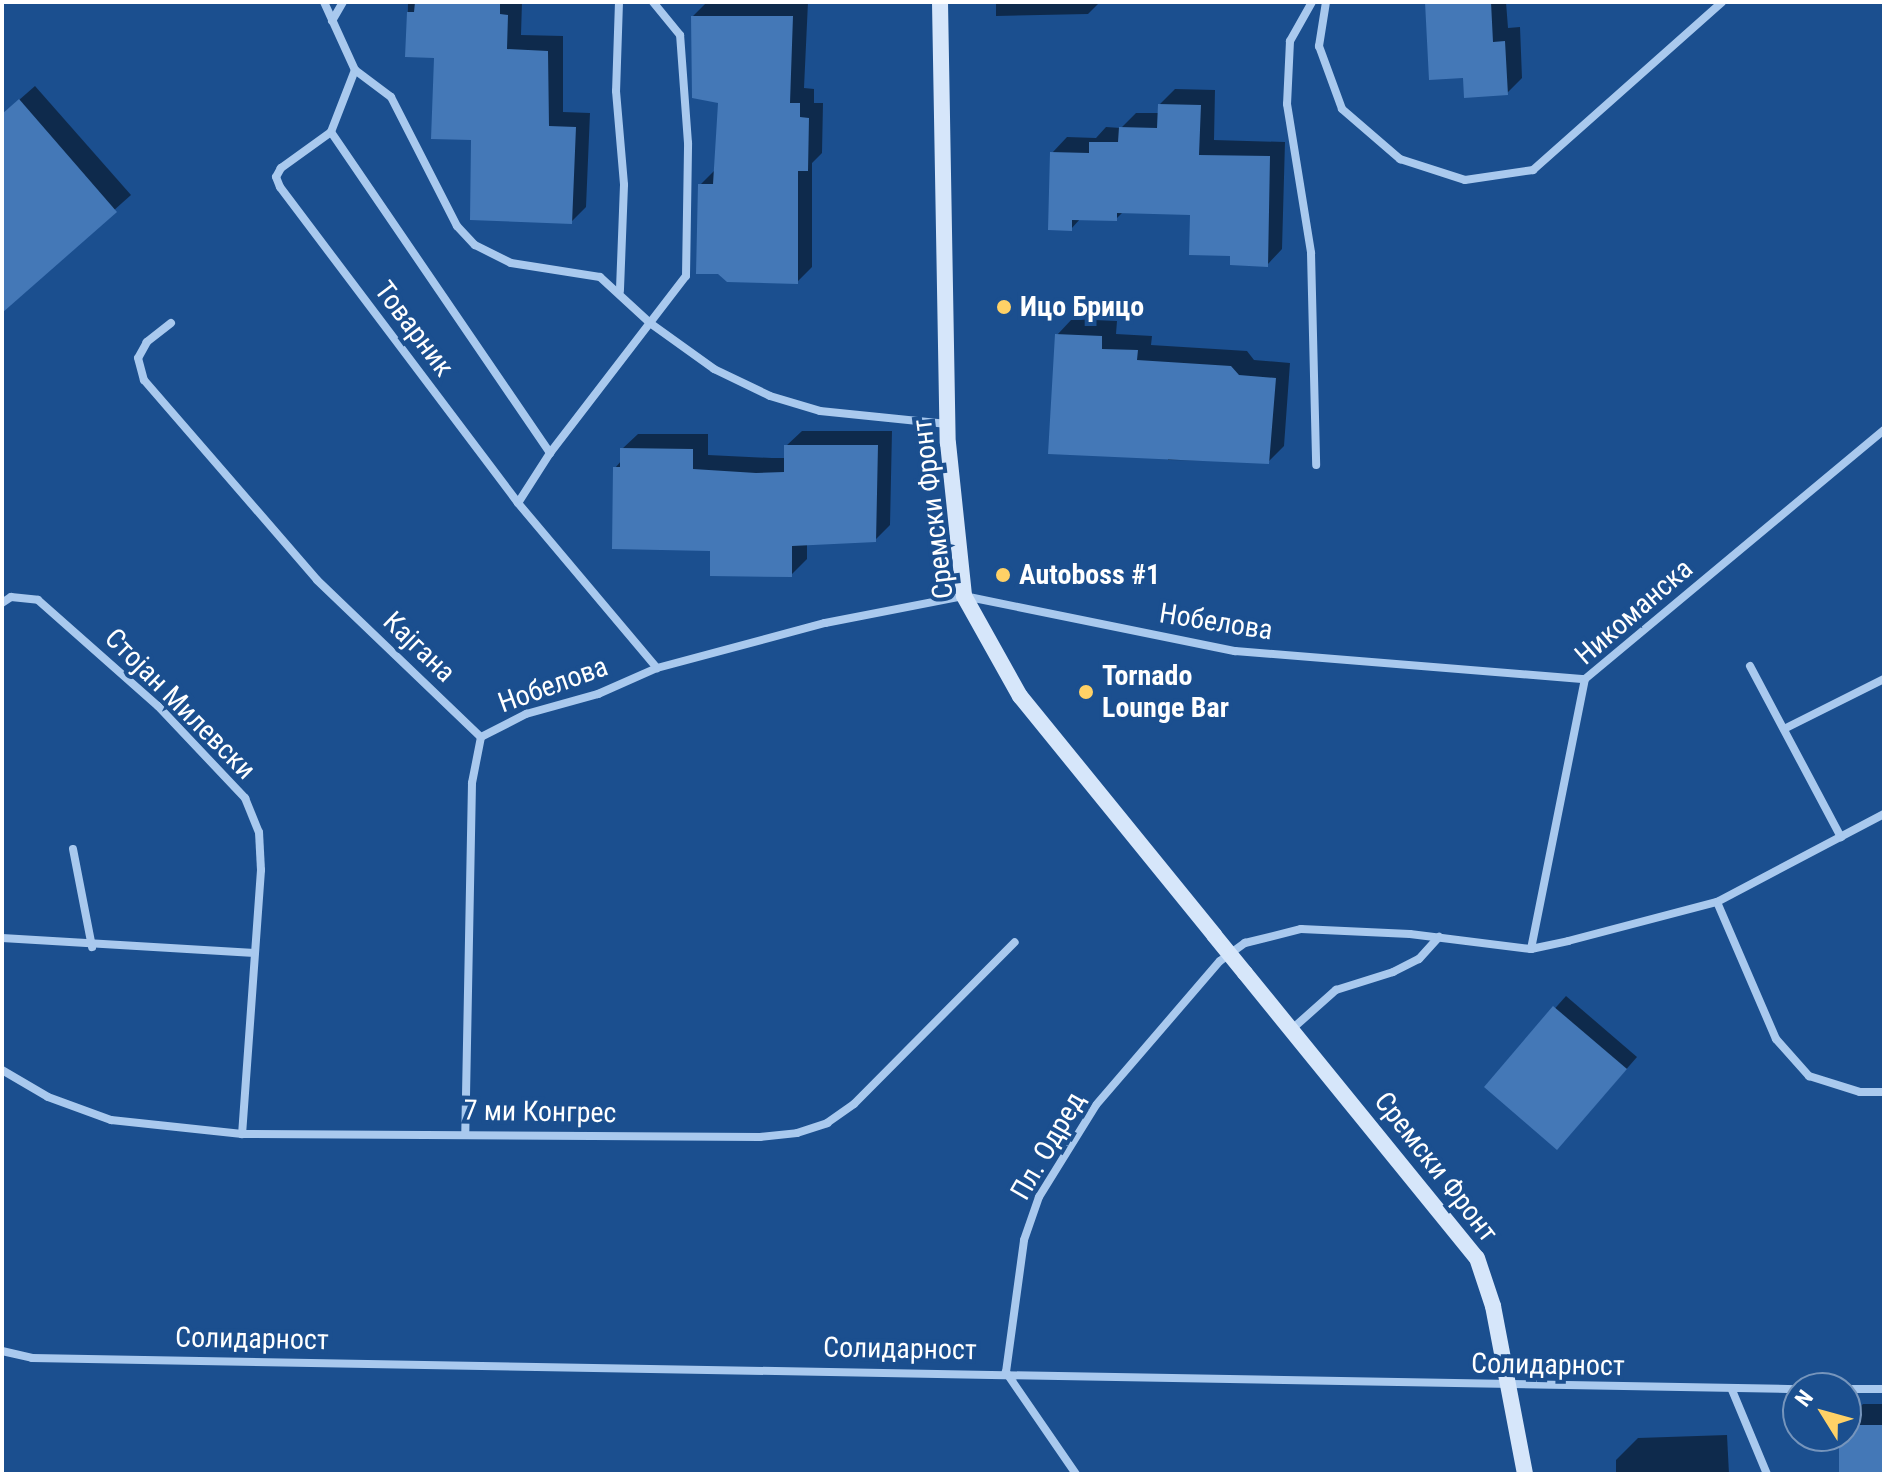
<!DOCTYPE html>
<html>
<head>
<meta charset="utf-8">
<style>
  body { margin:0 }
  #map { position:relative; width:1886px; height:1476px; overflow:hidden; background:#1b4f8f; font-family:"Roboto Condensed",sans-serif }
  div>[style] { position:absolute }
  .shadow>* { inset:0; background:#0007 }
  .building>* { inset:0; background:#4478b7 }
  .street>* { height:8px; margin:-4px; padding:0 4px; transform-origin:4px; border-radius:4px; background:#a9c9ee }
  .secondary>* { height:16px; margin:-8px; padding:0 8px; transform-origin:8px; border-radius:8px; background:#d6e6fa }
  .secondary-bridge>* { height:16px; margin:-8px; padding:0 8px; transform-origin:8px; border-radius:8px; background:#d6e6fa }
  .dots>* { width:22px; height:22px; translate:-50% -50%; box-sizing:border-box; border:4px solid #1b4f8f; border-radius:50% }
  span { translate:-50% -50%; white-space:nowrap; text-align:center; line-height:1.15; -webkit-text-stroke:8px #1b4f8f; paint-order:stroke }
  .poi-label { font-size:28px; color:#fff; font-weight:700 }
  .left { translate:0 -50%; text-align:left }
  .street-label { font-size:28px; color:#fff }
  .frame { position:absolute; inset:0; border:4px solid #fff; pointer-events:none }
  .north { position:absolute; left:1782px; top:1372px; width:80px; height:80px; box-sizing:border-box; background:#1b4f8f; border:2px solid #7695bc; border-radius:50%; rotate:307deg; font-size:22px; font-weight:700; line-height:32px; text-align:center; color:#fff }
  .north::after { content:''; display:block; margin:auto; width:28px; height:36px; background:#ffd166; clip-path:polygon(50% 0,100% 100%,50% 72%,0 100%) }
</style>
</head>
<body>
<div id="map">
  <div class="shadow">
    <div style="clip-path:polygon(408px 2px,522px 2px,521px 35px,563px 36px,563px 112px,590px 113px,586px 207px,571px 222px,473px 138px,436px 56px,407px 56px)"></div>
    <div style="clip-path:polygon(707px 2px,808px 2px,804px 88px,814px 89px,814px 103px,823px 103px,822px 153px,812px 163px,812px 267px,797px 282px,700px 185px,716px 169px,720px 101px,693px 16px)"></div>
    <div style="clip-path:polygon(996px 2px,1100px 2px,1088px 14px,996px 16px)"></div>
    <div style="clip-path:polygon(1427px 2px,1506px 2px,1508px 28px,1520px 27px,1522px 78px,1507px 93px,1465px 76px)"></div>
    <div style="clip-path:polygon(35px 86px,131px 195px,2px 310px,2px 115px)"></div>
    <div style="clip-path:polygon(1175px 89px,1215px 90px,1214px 140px,1285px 142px,1282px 249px,1267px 265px,1232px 254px,1192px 213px,1124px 211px,1116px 219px,1081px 218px,1071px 229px,1052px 153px,1067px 137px,1096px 138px,1106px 127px,1121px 128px,1136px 113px,1159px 113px,1160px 104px)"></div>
    <div style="clip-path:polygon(1072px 319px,1117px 321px,1116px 334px,1152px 336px,1151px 345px,1247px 351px,1254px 360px,1290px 363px,1284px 446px,1269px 461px,1168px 460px,1168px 454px,1057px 335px)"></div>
    <div style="clip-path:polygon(802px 431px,892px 431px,890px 525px,875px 540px,807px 543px,807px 559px,791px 575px,712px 549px,615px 468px,622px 460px,622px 449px,638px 434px,708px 434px,708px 455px,772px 458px,786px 458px,786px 446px)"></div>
    <div style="clip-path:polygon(1566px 996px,1637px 1057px,1568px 1136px,1486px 1086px)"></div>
    <div style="clip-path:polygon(1863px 1404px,1884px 1404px,1884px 1474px,1841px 1474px,1841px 1436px,1846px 1436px,1846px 1421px)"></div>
    <div style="clip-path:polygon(1727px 1435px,1729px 1474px,1616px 1474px,1616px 1460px,1638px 1438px)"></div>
  </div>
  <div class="building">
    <div style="clip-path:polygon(415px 2px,500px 2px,500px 14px,508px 15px,507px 49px,548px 51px,549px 126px,576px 127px,572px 224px,470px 220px,471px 140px,431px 139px,434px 58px,405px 57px,407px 12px,414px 12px)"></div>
    <div style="clip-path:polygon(1425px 2px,1491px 2px,1493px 42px,1505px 41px,1508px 95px,1464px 98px,1463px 78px,1429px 80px)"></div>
    <div style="clip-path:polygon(691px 16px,793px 16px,790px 103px,800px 103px,800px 117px,809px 118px,808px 171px,798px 171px,798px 284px,727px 282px,718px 274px,696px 274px,698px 184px,713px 184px,718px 103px,692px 98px)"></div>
    <div style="clip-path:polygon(19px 99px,117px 212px,2px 313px,2px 114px)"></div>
    <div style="clip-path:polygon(1158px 104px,1201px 105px,1199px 155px,1270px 156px,1268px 267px,1230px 265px,1230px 256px,1189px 255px,1190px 215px,1117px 213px,1117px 221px,1072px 220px,1072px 231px,1048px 230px,1050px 152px,1089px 153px,1089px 142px,1118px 142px,1119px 127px,1157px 128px)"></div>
    <div style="clip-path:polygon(1055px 334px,1102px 336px,1102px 349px,1138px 350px,1137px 360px,1231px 366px,1239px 375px,1276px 378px,1269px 464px,1048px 454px)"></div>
    <div style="clip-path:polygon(784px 445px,878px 445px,876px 542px,792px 546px,792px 577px,710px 576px,710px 551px,612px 549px,613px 467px,620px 467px,620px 448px,693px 449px,693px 469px,756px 473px,784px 472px)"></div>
    <div style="clip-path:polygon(1553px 1006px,1627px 1069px,1557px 1150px,1484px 1087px)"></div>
    <div style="clip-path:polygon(1846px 1425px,1884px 1425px,1884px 1474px,1839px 1474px,1839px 1436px,1846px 1436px)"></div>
  </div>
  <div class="street">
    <div style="left:324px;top:2px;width:75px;rotate:65.5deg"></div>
    <div style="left:355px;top:70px;width:66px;rotate:111.2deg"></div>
    <div style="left:331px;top:132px;width:62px;rotate:144.2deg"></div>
    <div style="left:281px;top:168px;width:10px;rotate:119deg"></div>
    <div style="left:276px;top:177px;width:11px;rotate:68deg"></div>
    <div style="left:280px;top:187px;width:396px;rotate:53deg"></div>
    <div style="left:518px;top:503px;width:216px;rotate:49.9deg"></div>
    <div style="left:619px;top:2px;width:89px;rotate:91.9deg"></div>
    <div style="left:616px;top:91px;width:94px;rotate:85.1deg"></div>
    <div style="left:624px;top:185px;width:106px;rotate:92.2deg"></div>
    <div style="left:1312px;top:2px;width:45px;rotate:119.4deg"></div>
    <div style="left:1290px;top:41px;width:63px;rotate:92.7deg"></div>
    <div style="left:1287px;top:104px;width:151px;rotate:80.8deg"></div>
    <div style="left:1311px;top:253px;width:212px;rotate:88.6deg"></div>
    <div style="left:1326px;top:2px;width:45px;rotate:99deg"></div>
    <div style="left:1319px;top:46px;width:67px;rotate:69.9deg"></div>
    <div style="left:1342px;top:109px;width:77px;rotate:40.8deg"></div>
    <div style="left:1400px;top:159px;width:68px;rotate:17.9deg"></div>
    <div style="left:1465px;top:180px;width:69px;rotate:-8.4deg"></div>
    <div style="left:1533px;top:170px;width:253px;rotate:-41.6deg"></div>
    <div style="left:332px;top:21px;width:22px;rotate:-60deg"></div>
    <div style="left:355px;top:70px;width:45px;rotate:36.9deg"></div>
    <div style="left:391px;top:97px;width:145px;rotate:62.9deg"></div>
    <div style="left:457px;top:226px;width:26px;rotate:47deg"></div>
    <div style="left:475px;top:245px;width:40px;rotate:26.6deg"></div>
    <div style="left:511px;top:263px;width:90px;rotate:8.9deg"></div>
    <div style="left:600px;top:277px;width:68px;rotate:42.6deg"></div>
    <div style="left:650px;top:323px;width:79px;rotate:35.7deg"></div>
    <div style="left:714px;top:369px;width:62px;rotate:25.7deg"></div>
    <div style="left:770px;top:396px;width:52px;rotate:16.7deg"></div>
    <div style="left:820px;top:411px;width:128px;rotate:5.8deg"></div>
    <div style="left:331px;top:132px;width:389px;rotate:55.7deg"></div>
    <div style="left:171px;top:323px;width:31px;rotate:142deg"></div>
    <div style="left:147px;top:342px;width:18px;rotate:119deg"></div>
    <div style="left:138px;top:358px;width:23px;rotate:75deg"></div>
    <div style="left:144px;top:380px;width:264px;rotate:49.1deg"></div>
    <div style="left:317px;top:580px;width:227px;rotate:43.8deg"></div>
    <div style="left:481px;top:737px;width:47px;rotate:101.1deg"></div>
    <div style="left:472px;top:783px;width:350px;rotate:91.1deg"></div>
    <div style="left:518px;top:503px;width:59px;rotate:-57.4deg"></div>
    <div style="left:550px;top:453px;width:223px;rotate:-52.5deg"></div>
    <div style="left:686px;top:276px;width:133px;rotate:-89.1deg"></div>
    <div style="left:688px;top:143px;width:108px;rotate:-94.2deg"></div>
    <div style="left:680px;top:35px;width:43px;rotate:-129.3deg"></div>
    <div style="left:2px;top:603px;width:11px;rotate:-34deg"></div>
    <div style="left:11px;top:597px;width:27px;rotate:6deg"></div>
    <div style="left:38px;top:600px;width:160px;rotate:41.5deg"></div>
    <div style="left:158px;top:706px;width:127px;rotate:46.6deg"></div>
    <div style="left:245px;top:798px;width:37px;rotate:68deg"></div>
    <div style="left:259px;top:832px;width:38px;rotate:87deg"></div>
    <div style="left:261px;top:870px;width:265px;rotate:94.1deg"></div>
    <div style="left:1750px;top:666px;width:194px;rotate:62deg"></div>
    <div style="left:1784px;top:729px;width:112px;rotate:-26.6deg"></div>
    <div style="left:481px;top:737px;width:51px;rotate:-27.1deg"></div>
    <div style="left:526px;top:714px;width:75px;rotate:-15.5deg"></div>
    <div style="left:598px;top:694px;width:64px;rotate:-23.8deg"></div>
    <div style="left:657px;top:668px;width:174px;rotate:-15deg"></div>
    <div style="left:825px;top:623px;width:142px;rotate:-11deg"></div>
    <div style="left:964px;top:596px;width:277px;rotate:11.5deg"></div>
    <div style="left:1235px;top:651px;width:351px;rotate:4.6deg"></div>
    <div style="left:73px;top:849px;width:100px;rotate:79deg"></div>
    <div style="left:1717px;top:902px;width:149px;rotate:66.7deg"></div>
    <div style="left:1776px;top:1039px;width:50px;rotate:48.3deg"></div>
    <div style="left:1809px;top:1076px;width:53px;rotate:17.4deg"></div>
    <div style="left:1860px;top:1092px;width:24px"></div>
    <div style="left:2px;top:938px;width:253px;rotate:3.4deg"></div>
    <div style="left:1531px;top:949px;width:275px;rotate:-78.7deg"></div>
    <div style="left:1585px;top:679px;width:389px;rotate:-39.8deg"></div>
    <div style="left:1292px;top:1029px;width:59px;rotate:-41.6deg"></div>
    <div style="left:1336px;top:990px;width:60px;rotate:-17.5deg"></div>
    <div style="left:1393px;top:972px;width:29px;rotate:-27deg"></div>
    <div style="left:1419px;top:959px;width:30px;rotate:-48deg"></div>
    <div style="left:2px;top:1070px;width:53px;rotate:30.4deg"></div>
    <div style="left:48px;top:1097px;width:67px;rotate:20.1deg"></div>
    <div style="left:111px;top:1120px;width:132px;rotate:6.1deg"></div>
    <div style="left:242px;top:1134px;width:518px;rotate:0.33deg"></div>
    <div style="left:760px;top:1137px;width:37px;rotate:-6deg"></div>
    <div style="left:797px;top:1133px;width:32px;rotate:-18deg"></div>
    <div style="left:827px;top:1123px;width:33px;rotate:-35deg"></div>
    <div style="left:854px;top:1104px;width:228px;rotate:-45.2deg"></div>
    <div style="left:2px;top:1351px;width:31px;rotate:13deg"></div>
    <div style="left:32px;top:1358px;width:1766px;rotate:1.01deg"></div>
    <div style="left:1846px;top:1389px;width:38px"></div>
    <div style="left:1732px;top:1390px;width:91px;rotate:67.4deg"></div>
    <div style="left:1076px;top:1474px;width:124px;rotate:-124.5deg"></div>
    <div style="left:1006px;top:1372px;width:133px;rotate:-82.2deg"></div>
    <div style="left:1024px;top:1240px;width:46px;rotate:-70.8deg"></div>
    <div style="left:1039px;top:1197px;width:108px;rotate:-58.2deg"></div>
    <div style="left:1096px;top:1105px;width:190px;rotate:-49.3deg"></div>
    <div style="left:1220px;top:961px;width:31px;rotate:-36deg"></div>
    <div style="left:1245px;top:943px;width:58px;rotate:-14deg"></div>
    <div style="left:1301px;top:929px;width:109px;rotate:2.6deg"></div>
    <div style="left:1410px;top:934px;width:122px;rotate:7.1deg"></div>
    <div style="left:1531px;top:949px;width:38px;rotate:-12deg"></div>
    <div style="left:1568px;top:941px;width:154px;rotate:-14.7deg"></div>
    <div style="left:1717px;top:902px;width:189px;rotate:-27.8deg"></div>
  </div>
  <div class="secondary">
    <div style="left:940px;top:2px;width:441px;rotate:89deg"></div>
    <div style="left:948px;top:443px;width:154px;rotate:84deg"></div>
    <div style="left:964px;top:596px;width:115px;rotate:60.8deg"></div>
    <div style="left:1020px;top:696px;width:308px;rotate:50.9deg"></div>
    <div style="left:1245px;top:973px;width:367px;rotate:50.9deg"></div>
    <div style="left:1477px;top:1258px;width:51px;rotate:71.6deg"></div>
    <div style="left:1493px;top:1306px;width:171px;rotate:79.2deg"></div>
  </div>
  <div class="secondary-bridge">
    <div style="left:1214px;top:935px;width:49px;rotate:50.8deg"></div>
  </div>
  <div class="dots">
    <div style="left:1004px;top:307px;background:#ffd166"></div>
    <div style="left:1003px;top:575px;background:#ffd166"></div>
    <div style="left:1086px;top:692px;background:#ffd166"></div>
  </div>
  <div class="poi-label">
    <span class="left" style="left:1020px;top:307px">Ицо Брицо</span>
    <span class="left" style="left:1019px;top:575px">Autoboss #1</span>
    <span class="left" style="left:1102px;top:692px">Tornado<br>Lounge Bar</span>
  </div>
  <div class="street-label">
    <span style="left:414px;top:329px;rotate:53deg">Товарник</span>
    <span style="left:933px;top:509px;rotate:-97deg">Сремски Фронт</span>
    <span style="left:1634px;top:612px;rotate:-41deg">Никоманска</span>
    <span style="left:1216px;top:622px;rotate:9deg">Нобелова</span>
    <span style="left:419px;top:647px;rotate:44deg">Кајгана</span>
    <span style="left:553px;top:685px;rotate:-20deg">Нобелова</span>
    <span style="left:180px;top:704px;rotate:45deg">Стојан Милевски</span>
    <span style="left:540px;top:1112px;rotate:1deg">7 ми Конгрес</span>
    <span style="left:1048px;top:1146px;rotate:-60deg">Пл. Одред</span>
    <span style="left:1436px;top:1167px;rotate:52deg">Сремски Фронт</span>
    <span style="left:252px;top:1339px;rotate:1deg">Солидарност</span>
    <span style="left:900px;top:1349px;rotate:1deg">Солидарност</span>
    <span style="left:1548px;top:1365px;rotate:1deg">Солидарност</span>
  </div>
  <div class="frame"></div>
  <div class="north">N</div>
</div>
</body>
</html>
